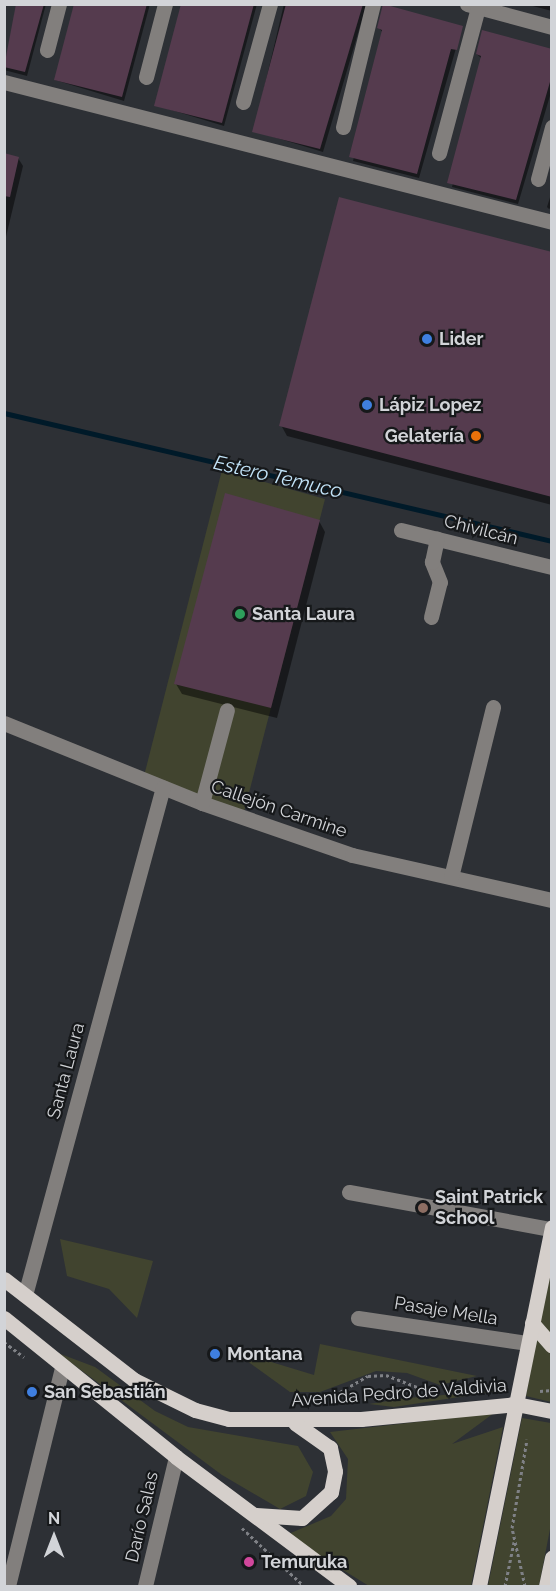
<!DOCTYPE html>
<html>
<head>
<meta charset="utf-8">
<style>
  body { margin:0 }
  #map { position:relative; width:556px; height:1591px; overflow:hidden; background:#2d3035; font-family:Raleway,sans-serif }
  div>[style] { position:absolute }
  .green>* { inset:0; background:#41442f }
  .shadow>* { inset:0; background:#0007 }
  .stream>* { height:5px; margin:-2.5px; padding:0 2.5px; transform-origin:2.5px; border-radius:2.5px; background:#001a29 }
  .building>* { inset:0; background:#553b4e }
  .path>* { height:3px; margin-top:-1.5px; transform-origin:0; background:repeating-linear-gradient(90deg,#7f8186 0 3px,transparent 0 6px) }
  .minor>* { height:15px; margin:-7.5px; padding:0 7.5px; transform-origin:7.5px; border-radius:7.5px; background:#827f7d }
  .major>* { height:15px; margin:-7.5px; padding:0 7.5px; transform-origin:7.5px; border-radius:7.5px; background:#d5cfcb }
  .dots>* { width:16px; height:16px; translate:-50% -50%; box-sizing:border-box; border:3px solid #16181a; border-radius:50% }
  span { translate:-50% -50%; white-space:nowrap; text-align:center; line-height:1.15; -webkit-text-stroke:4.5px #16181a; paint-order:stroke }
  .poi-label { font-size:18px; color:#d2d4d8; font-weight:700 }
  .left { translate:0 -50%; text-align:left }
  .right { translate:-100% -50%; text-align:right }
  .street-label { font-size:18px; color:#d2d4d8 }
  .water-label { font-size:20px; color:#c2e4f9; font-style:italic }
  .frame { position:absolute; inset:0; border:6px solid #d2d4d8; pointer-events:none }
  .north { position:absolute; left:24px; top:1507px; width:60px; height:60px; -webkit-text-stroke:4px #16181a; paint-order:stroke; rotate:0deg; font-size:16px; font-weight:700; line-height:24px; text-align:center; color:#d2d4d8 }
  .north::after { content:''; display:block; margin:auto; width:21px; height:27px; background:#d2d4d8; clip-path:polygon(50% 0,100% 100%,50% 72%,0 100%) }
</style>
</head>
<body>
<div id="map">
  <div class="green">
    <div style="clip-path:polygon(222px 470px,325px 499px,244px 812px,144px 776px)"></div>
    <div style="clip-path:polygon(60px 1239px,153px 1261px,137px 1318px,109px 1289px,67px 1276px)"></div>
    <div style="clip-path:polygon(551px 1260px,551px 1402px,526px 1396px)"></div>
    <div style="clip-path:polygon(320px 1344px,477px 1376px,440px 1385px,407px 1373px,376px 1371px,320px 1392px,290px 1392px,247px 1361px,248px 1355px,314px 1375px)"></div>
    <div style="clip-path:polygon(58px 1353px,95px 1367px,155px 1411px,188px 1427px,298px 1446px,313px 1472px,306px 1496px,280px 1509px,222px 1475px)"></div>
    <div style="clip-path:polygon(505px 1390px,394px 1407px,369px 1404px,407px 1398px)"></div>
    <div style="clip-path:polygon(494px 1413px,452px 1444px,503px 1427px,471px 1586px,369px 1586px,286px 1535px,331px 1516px,346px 1499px,348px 1459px,330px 1432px)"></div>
    <div style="clip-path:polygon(522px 1418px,551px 1423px,551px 1524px,539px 1586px,488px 1586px)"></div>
  </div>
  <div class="shadow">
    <div style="clip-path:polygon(17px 4px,46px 4px,27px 76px,4px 70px)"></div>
    <div style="clip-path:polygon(76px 4px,150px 4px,124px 101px,55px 80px)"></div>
    <div style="clip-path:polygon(182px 4px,257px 4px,224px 126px,155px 105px)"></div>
    <div style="clip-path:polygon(284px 4px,366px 6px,323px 152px,254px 131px)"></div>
    <div style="clip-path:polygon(525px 4px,552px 4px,552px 11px)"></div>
    <div style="clip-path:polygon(462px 27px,419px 178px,353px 161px,383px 33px,379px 28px)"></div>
    <div style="clip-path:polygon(552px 50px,552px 89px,518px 204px,452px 187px,482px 59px,477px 54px)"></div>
    <div style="clip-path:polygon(4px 155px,18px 158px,23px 166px,4px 245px)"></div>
    <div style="clip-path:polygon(552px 191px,552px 207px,549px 209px,547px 207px)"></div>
    <div style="clip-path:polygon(552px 254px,552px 505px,287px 436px,281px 425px)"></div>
    <div style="clip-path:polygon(319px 521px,325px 532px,277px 718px,182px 694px,176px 684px)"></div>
  </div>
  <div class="stream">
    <div style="left:4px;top:413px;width:563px;rotate:13.15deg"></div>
  </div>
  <div class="building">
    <div style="clip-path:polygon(16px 4px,44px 4px,25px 72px,4px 67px)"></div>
    <div style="clip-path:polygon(74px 4px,147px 4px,122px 97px,54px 80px)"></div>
    <div style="clip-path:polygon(181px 4px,254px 4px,222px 123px,154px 106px)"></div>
    <div style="clip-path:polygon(286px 4px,363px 4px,320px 149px,252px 132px)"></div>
    <div style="clip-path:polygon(383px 4px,463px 26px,457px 50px,451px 49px,417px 174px,349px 157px,382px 30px,377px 28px)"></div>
    <div style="clip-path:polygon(482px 30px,552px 49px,552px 75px,516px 200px,447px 183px,481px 56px,476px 54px)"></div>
    <div style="clip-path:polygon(4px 153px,19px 157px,10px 197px,4px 196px)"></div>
    <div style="clip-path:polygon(339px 197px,552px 252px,552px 497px,279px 426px)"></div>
    <div style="clip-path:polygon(225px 493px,320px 520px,271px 708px,174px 684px)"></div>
  </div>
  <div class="path">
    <div style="left:4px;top:1342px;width:25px;rotate:37deg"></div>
    <div style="left:540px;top:1391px;width:12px;rotate:-5deg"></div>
    <div style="left:340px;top:1392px;width:32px;rotate:-30deg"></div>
    <div style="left:368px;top:1376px;width:18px;rotate:-3deg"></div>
    <div style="left:386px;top:1375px;width:42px;rotate:21deg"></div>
    <div style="left:242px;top:1528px;width:85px;rotate:43.1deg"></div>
    <div style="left:505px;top:1586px;width:45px;rotate:-78.4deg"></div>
    <div style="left:525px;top:1586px;width:59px;rotate:-102.6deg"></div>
    <div style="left:512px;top:1528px;width:90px;rotate:-80.4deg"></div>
  </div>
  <div class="minor">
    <div style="left:467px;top:4px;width:88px;rotate:15.1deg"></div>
    <div style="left:47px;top:50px;width:48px;rotate:-75.4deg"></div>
    <div style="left:146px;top:77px;width:75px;rotate:-75.4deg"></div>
    <div style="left:4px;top:82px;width:566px;rotate:14.33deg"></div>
    <div style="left:243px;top:102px;width:102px;rotate:-74.6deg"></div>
    <div style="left:343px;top:127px;width:127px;rotate:-76.3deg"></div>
    <div style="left:439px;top:153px;width:154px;rotate:-75deg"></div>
    <div style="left:538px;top:179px;width:54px;rotate:-74.9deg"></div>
    <div style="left:401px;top:530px;width:155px;rotate:13.8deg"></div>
    <div style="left:431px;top:617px;width:36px;rotate:-76deg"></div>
    <div style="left:440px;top:582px;width:22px;rotate:-112deg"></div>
    <div style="left:432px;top:562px;width:24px;rotate:-78deg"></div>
    <div style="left:4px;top:723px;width:214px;rotate:22deg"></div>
    <div style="left:202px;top:803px;width:159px;rotate:19.1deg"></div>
    <div style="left:352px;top:855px;width:205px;rotate:12.7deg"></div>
    <div style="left:202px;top:803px;width:96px;rotate:-75deg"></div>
    <div style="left:451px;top:877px;width:175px;rotate:-76.1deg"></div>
    <div style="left:349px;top:1192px;width:205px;rotate:10.4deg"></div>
    <div style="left:25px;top:1295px;width:526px;rotate:-74.8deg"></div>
    <div style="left:358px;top:1318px;width:172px;rotate:8.4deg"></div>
    <div style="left:8px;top:1586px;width:226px;rotate:-76.1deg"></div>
    <div style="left:145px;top:1586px;width:133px;rotate:-76.5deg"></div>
  </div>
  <div class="major">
    <div style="left:4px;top:1279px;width:165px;rotate:37.8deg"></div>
    <div style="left:134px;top:1380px;width:68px;rotate:26.2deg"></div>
    <div style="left:195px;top:1410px;width:35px;rotate:15deg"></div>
    <div style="left:229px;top:1419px;width:132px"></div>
    <div style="left:361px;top:1419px;width:156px;rotate:-5.5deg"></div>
    <div style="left:516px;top:1404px;width:37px;rotate:11deg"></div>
    <div style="left:4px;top:1318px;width:221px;rotate:38.9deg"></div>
    <div style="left:176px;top:1457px;width:216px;rotate:36.7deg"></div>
    <div style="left:532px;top:1323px;width:30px;rotate:49deg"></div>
    <div style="left:256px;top:1515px;width:46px;rotate:3.7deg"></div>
    <div style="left:302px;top:1518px;width:39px;rotate:-42deg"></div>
    <div style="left:331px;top:1492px;width:21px;rotate:-79deg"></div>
    <div style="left:335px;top:1471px;width:24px;rotate:-102deg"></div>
    <div style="left:330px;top:1448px;width:43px;rotate:-144.5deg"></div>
    <div style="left:479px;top:1586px;width:366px;rotate:-78.5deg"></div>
    <div style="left:546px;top:1586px;width:29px;rotate:-78deg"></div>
  </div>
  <div class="dots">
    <div style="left:427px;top:339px;background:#3f7fe0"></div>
    <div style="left:367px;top:405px;background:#3f7fe0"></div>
    <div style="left:476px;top:436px;background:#e8710a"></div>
    <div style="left:240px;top:614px;background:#2e9e5b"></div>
    <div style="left:423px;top:1208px;background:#8d6e63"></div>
    <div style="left:215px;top:1354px;background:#3f7fe0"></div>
    <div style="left:32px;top:1392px;background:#3f7fe0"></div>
    <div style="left:249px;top:1562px;background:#d1479c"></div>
  </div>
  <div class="poi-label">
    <span class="left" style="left:439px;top:339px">Lider</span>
    <span class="left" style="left:379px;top:405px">Lápiz Lopez</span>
    <span class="right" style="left:464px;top:436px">Gelatería</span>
    <span class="left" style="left:252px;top:614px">Santa Laura</span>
    <span class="left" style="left:435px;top:1208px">Saint Patrick<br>School</span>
    <span class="left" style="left:227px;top:1354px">Montana</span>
    <span class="left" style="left:44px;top:1392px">San Sebastián</span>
    <span class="left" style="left:261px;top:1562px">Temuruka</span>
  </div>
  <div class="street-label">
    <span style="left:481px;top:530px;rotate:14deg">Chivilcán</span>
    <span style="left:279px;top:809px;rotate:19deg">Callejón Carmine</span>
    <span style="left:66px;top:1071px;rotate:-75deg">Santa Laura</span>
    <span style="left:446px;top:1311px;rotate:9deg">Pasaje Mella</span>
    <span style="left:399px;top:1393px;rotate:-4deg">Avenida Pedro de Valdivia</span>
    <span style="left:142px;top:1517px;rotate:-77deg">Darío Salas</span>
  </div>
  <div class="water-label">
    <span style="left:278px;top:477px;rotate:13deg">Estero Temuco</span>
  </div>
  <div class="frame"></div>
  <div class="north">N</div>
</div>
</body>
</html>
